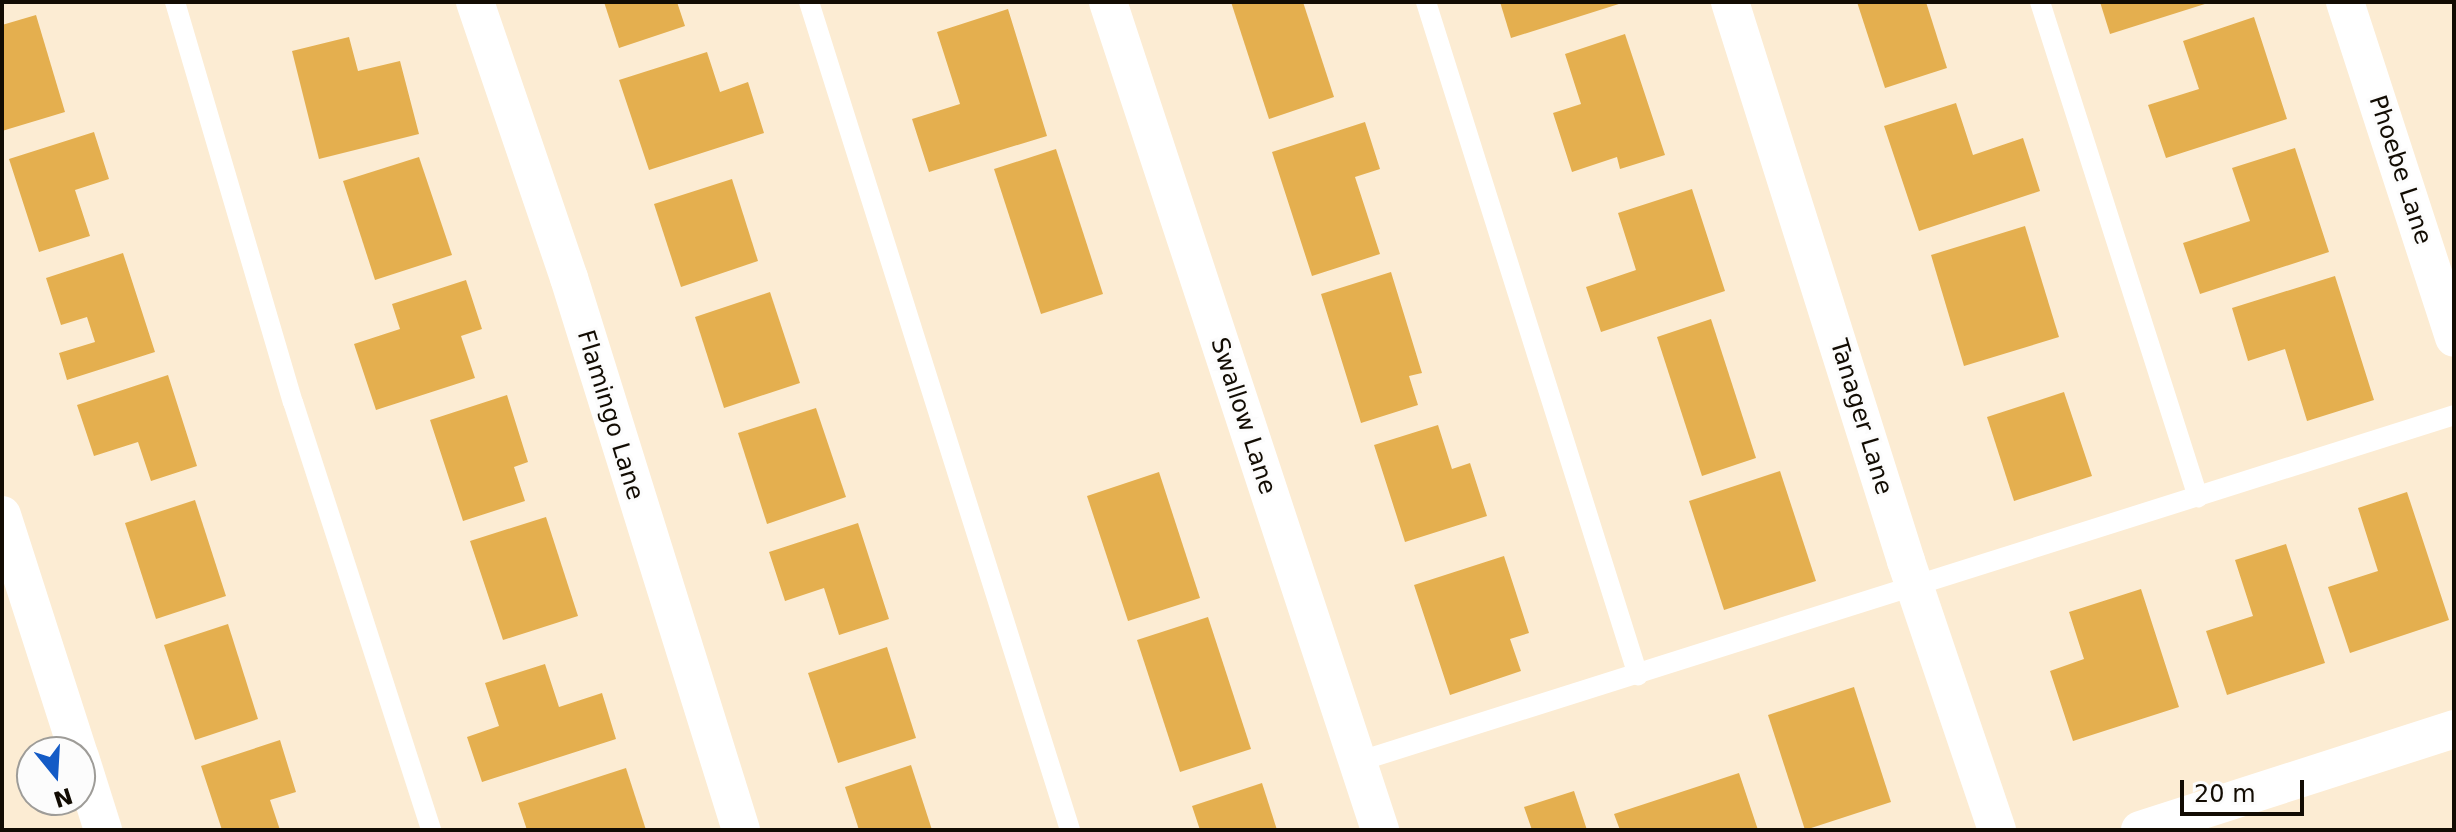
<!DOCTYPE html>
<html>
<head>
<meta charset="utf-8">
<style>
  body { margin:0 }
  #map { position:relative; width:2456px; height:832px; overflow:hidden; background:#fcecd3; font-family:"DejaVu Sans",sans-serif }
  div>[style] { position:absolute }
  .building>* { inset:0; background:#e4af4f }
  .lane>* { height:20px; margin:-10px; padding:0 10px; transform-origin:10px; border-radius:10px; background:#fff }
  .street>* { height:38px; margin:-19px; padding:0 19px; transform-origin:19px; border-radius:19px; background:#fff }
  span { translate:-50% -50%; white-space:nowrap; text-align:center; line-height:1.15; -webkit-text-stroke:6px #fcfcfc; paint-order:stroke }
  .street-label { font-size:24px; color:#120c03 }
  .frame { position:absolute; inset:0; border:4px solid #120c03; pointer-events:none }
  .north { position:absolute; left:16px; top:736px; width:80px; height:80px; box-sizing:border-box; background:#fcfcfc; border:2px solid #9e9c98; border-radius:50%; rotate:162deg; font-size:22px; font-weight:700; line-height:32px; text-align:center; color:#120c03 }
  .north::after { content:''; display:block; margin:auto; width:28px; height:36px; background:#145bc6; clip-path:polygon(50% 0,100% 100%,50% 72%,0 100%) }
  .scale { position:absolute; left:2180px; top:780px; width:124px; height:36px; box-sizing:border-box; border:4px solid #120c03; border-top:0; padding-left:10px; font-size:24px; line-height:28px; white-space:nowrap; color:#120c03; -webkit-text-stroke:6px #fcfcfc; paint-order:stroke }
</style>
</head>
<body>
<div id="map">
  <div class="building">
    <div style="clip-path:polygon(604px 2px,677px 2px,685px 26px,619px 48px)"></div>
    <div style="clip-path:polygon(1231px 2px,1303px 2px,1334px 97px,1269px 119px)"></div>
    <div style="clip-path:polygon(1500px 2px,1622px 2px,1622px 3px,1511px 38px)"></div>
    <div style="clip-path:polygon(1857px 2px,1926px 2px,1947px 68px,1885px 88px)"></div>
    <div style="clip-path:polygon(2100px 2px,2208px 2px,2208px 3px,2110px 34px)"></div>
    <div style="clip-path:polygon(1008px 9px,1047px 136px,929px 172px,912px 119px,960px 104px,937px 32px)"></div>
    <div style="clip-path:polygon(36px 15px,65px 112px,2px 131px,2px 25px)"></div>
    <div style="clip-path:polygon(2254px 17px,2287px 119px,2166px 158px,2148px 105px,2199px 89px,2183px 41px)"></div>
    <div style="clip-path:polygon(1625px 34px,1665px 155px,1620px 169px,1617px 157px,1572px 172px,1553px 113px,1581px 104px,1565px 54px)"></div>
    <div style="clip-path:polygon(349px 37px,358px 71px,400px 61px,419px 134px,319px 159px,292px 51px)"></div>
    <div style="clip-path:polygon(707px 52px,720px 92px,748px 82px,764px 133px,649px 170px,619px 80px)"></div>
    <div style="clip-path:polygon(1956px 103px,1973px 155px,2023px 138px,2040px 191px,1919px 231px,1884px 126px)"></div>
    <div style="clip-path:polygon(1365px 122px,1380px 169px,1355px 177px,1380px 254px,1312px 276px,1272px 152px)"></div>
    <div style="clip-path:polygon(94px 132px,109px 179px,75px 190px,90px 236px,39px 252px,9px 159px)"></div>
    <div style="clip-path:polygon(2295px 148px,2329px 252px,2200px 294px,2183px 243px,2250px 221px,2232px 168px)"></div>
    <div style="clip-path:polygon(1056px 149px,1103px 294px,1041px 314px,994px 169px)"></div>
    <div style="clip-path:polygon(419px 157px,452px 255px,375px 280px,343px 181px)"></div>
    <div style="clip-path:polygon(732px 179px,758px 261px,681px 287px,654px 204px)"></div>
    <div style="clip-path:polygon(1692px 189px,1725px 291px,1601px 332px,1586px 287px,1636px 270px,1618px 213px)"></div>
    <div style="clip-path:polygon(2025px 226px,2059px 337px,1964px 366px,1931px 255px)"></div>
    <div style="clip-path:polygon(123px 253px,155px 352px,67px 380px,59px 353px,95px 342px,87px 317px,61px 325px,46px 278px)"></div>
    <div style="clip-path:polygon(1391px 272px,1422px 373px,1409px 376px,1418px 405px,1361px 423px,1321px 294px)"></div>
    <div style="clip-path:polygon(2335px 276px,2374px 400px,2307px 421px,2285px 349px,2248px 361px,2232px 308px)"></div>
    <div style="clip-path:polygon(466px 280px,482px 329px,461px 336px,475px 378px,376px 410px,354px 344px,400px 329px,392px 304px)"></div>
    <div style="clip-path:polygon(770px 292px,800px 383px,724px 408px,695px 317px)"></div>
    <div style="clip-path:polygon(1711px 319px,1756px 458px,1702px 476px,1657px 337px)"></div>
    <div style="clip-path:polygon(168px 375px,197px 466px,151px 481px,138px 442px,94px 456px,77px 405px)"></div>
    <div style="clip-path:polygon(2064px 392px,2092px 476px,2014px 501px,1987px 417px)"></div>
    <div style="clip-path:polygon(507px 395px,528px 462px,514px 467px,525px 501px,463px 521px,430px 420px)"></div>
    <div style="clip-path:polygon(816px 408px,846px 497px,767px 524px,738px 433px)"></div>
    <div style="clip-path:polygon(1438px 425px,1452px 469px,1470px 463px,1487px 516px,1405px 542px,1374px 445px)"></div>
    <div style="clip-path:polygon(1780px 471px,1816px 581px,1724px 610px,1689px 501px)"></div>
    <div style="clip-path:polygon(1159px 472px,1200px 598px,1128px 621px,1087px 496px)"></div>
    <div style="clip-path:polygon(2407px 492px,2449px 620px,2350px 653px,2328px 587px,2378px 571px,2358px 508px)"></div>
    <div style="clip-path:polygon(195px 500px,226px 596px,156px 619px,125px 523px)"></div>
    <div style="clip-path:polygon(546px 517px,578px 616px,503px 640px,470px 541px)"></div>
    <div style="clip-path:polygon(858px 523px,889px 619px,839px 635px,824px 588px,785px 601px,769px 552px)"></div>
    <div style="clip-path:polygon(2286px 544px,2325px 663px,2227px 695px,2206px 631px,2253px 616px,2235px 560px)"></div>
    <div style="clip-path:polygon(1504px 556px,1529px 633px,1510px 639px,1521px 671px,1450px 695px,1414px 585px)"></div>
    <div style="clip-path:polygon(2141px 589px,2179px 707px,2073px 741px,2050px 671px,2084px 659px,2069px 612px)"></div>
    <div style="clip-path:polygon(1208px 617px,1251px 749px,1180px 772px,1137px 640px)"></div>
    <div style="clip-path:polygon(228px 624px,258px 719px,195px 740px,164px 645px)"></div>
    <div style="clip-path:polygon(887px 647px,916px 738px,838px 763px,808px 673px)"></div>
    <div style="clip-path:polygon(545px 664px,559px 707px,602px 693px,616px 739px,482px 782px,467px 737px,499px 726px,485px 683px)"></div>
    <div style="clip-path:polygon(1854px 687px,1891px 802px,1805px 830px,1768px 715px)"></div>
    <div style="clip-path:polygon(280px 740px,296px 792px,270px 800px,280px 830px,222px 830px,201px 766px)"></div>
    <div style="clip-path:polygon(911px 765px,932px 830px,859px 830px,845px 787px)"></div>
    <div style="clip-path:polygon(626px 768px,646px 830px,527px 830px,518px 803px)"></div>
    <div style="clip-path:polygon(1739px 773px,1758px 830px,1620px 830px,1614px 814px)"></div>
    <div style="clip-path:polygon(1262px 783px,1277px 830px,1200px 830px,1192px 806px)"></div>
    <div style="clip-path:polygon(1574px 791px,1587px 830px,1532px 830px,1524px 807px)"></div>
  </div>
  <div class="lane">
    <div style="left:175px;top:2px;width:417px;rotate:73.6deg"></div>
    <div style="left:293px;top:402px;width:450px;rotate:72.1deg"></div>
    <div style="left:809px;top:2px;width:868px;rotate:72.5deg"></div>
    <div style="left:1426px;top:2px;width:706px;rotate:72.52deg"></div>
    <div style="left:2040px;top:2px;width:520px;rotate:72.3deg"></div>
    <div style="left:1357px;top:762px;width:1151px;rotate:-17.55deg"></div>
  </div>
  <div class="street">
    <div style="left:475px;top:2px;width:292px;rotate:71.2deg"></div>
    <div style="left:569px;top:278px;width:578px;rotate:72.69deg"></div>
    <div style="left:1108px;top:2px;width:872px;rotate:71.81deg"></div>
    <div style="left:1730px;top:2px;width:586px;rotate:72.52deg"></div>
    <div style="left:1906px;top:561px;width:284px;rotate:71.3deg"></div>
    <div style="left:2345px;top:2px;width:353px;rotate:72deg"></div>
    <div style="left:2px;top:515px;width:249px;rotate:72.2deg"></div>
    <div style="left:80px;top:757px;width:77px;rotate:72.5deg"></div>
    <div style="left:2140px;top:830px;width:330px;rotate:-17.8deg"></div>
  </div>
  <div class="street-label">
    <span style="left:2400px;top:170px;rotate:72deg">Phoebe Lane</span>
    <span style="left:610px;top:415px;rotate:73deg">Flamingo Lane</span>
    <span style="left:1243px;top:416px;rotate:72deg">Swallow Lane</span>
    <span style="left:1861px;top:417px;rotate:73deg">Tanager Lane</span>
  </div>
  <div class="frame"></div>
  <div class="north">N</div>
  <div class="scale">20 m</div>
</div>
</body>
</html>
